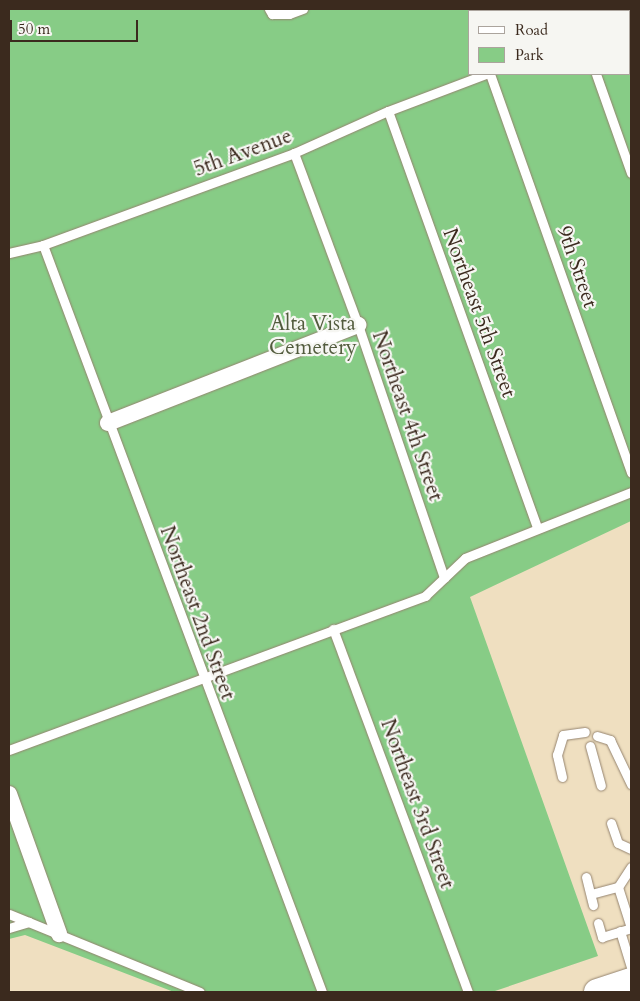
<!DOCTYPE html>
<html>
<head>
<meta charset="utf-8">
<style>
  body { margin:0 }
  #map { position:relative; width:640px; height:1001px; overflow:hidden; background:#efdfc0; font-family:Cardo,serif }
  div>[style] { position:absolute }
  .green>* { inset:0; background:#87cc86 }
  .roads { filter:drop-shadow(0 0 1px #95846f) drop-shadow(0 0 1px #95846f) }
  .lane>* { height:9px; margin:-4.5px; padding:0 4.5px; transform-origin:4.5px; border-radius:4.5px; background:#fff }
  .street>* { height:16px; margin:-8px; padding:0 8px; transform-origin:8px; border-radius:8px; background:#fff }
  .primary>* { height:26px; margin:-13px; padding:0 13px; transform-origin:13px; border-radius:13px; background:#fff }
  span { translate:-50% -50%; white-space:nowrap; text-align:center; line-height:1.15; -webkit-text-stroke:4.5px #f6f6f2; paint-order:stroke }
  .street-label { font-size:21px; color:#3b2a1e }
  .park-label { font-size:21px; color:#525b3d }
  .frame { position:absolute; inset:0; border:10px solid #3b2a1e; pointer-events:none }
  .legend { position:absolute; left:468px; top:10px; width:162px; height:65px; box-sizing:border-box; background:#f6f6f2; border:1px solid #aba49d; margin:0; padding:6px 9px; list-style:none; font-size:15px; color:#3b2a1e }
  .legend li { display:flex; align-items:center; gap:10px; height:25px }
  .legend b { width:25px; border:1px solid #aba49d }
  .scale { position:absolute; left:10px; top:20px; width:128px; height:22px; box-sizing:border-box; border:2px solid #3b2a1e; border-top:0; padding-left:6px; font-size:15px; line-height:18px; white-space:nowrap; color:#3b2a1e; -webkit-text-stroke:4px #f6f6f2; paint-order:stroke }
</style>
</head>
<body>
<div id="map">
  <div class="green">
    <div style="clip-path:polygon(evenodd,9px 9px,631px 9px,631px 521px,470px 597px,598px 956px,492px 992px,174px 992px,25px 935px,9px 939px,9px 9px,469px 11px,629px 11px,629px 74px,469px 74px,469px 11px)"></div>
  </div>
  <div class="roads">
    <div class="lane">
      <div style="left:269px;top:9px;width:6px;rotate:59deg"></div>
      <div style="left:272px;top:14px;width:17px"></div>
      <div style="left:289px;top:14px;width:15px;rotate:-20deg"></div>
      <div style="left:629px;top:21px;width:2px;rotate:-27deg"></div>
      <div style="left:490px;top:74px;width:423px;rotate:70.5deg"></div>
      <div style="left:596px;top:74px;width:105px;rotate:70.5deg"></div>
      <div style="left:388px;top:111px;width:442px;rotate:70.3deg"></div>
      <div style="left:294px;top:153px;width:184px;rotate:69.6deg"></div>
      <div style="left:358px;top:325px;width:267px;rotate:71.2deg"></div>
      <div style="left:43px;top:245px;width:797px;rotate:69.52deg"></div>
      <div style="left:9px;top:253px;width:35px;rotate:-13deg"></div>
      <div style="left:43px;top:245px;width:267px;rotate:-20.1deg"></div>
      <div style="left:294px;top:153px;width:103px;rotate:-24.1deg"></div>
      <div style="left:388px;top:111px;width:105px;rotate:-20.7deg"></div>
      <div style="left:333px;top:629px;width:387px;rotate:69.6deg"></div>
      <div style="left:597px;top:736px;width:14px;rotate:17deg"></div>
      <div style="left:610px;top:740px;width:49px;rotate:64.5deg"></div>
      <div style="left:590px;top:746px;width:41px;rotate:74.6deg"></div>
      <div style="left:9px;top:750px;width:444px;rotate:-20.3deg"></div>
      <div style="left:425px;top:596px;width:55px;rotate:-43.5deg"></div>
      <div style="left:465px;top:558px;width:179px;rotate:-21.7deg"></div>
      <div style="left:562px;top:777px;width:23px;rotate:-103deg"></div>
      <div style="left:557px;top:755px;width:21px;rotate:-73deg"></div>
      <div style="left:563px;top:735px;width:22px;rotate:-8deg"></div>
      <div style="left:611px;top:823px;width:21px;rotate:71deg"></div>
      <div style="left:618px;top:843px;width:14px;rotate:25deg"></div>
      <div style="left:586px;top:877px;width:29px;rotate:76deg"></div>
      <div style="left:618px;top:887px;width:24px;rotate:-57deg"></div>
      <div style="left:591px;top:894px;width:28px;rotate:-15deg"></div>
      <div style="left:618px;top:887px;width:43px;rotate:72.4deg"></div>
      <div style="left:9px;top:914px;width:206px;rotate:22.2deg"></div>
      <div style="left:598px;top:923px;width:15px;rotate:74deg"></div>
      <div style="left:602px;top:937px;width:30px;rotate:-17deg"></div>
      <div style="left:9px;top:928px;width:21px;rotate:-17deg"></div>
      <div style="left:620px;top:931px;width:38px;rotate:73deg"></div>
    </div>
    <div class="street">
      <div style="left:108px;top:423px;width:269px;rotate:-21.4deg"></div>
      <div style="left:9px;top:794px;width:149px;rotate:70.3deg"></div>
    </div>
    <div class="primary">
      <div style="left:597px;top:992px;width:36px;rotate:-18deg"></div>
    </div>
  </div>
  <div class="street-label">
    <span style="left:243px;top:153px;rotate:-20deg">5th Avenue</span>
    <span style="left:577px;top:267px;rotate:71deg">9th Street</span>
    <span style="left:479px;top:313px;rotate:70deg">Northeast 5th Street</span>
    <span style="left:407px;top:416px;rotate:71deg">Northeast 4th Street</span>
    <span style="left:197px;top:613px;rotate:70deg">Northeast 2nd Street</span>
    <span style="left:417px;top:804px;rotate:70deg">Northeast 3rd Street</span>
  </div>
  <div class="park-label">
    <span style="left:313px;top:336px">Alta Vista<br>Cemetery</span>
  </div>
  <div class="frame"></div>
  <ul class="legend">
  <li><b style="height:6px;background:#fff"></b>Road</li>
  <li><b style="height:14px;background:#87cc86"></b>Park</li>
  </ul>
  <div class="scale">50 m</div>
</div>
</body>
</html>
